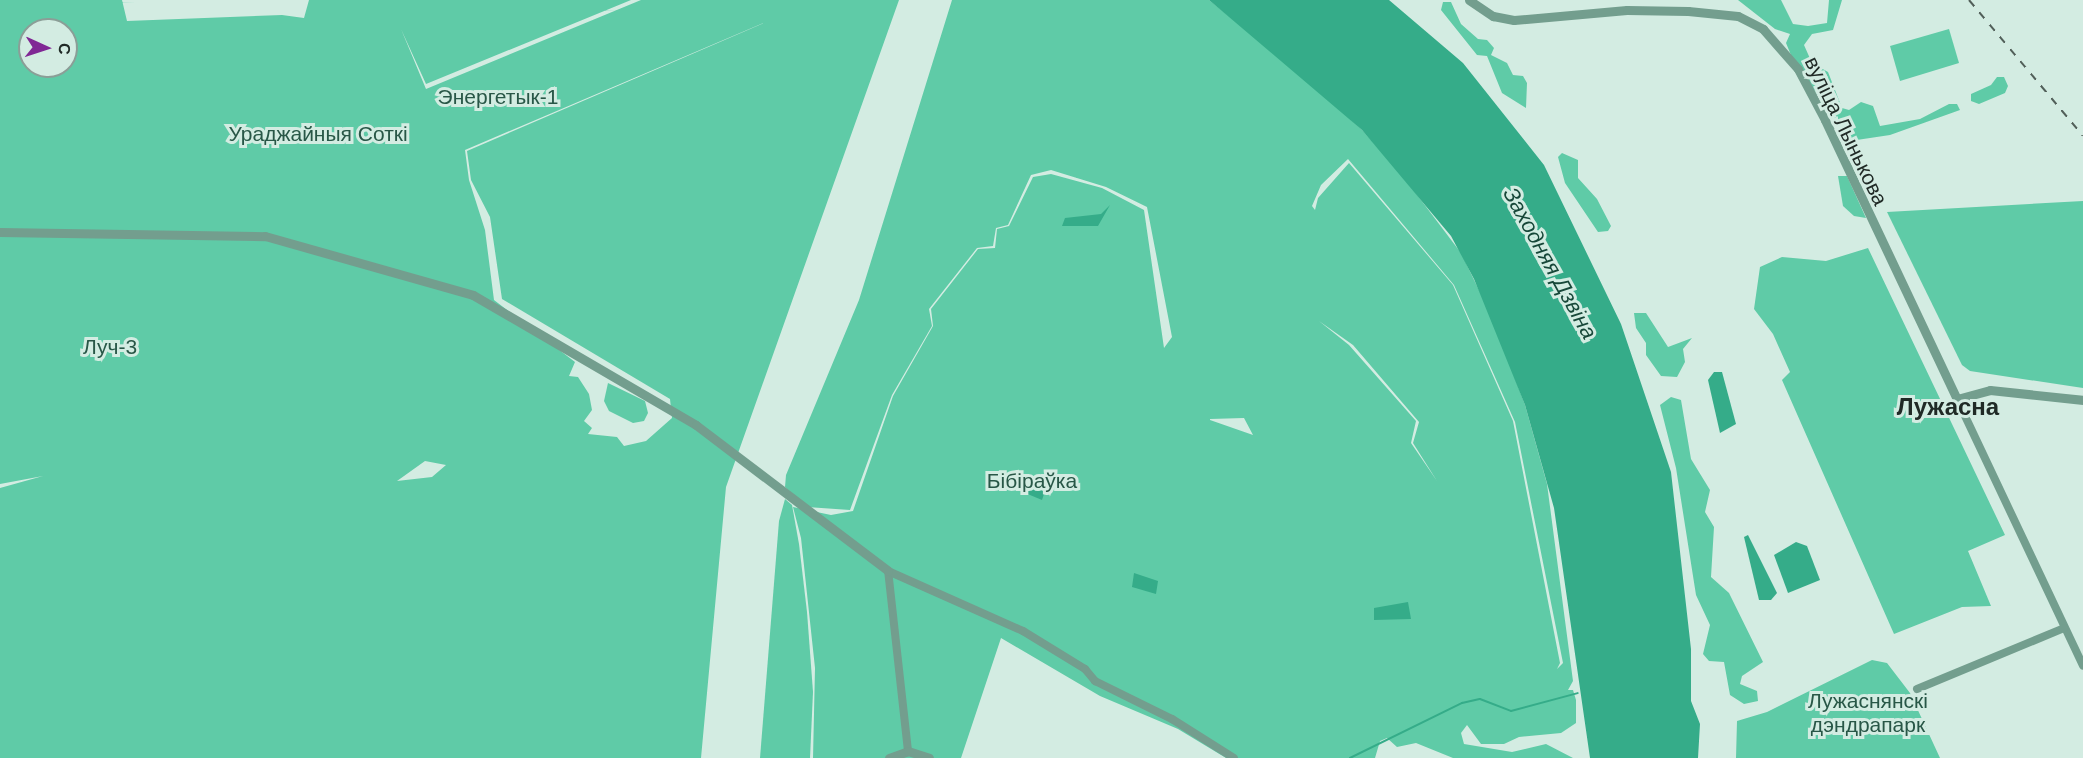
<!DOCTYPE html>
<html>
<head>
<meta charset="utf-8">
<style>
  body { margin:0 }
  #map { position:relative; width:2083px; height:758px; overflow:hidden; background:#d3ece2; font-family:Arial,sans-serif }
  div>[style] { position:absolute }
  .green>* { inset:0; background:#5fcba7 }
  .water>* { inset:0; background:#35ac89 }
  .stream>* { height:2px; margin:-1px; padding:0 1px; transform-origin:1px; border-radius:1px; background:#35ac89 }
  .minor>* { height:8px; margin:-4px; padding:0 4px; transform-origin:4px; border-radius:4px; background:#739e8e }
  .tertiary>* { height:9px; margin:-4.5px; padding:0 4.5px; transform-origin:4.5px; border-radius:4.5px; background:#739e8e }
  .rail>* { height:2px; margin-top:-1px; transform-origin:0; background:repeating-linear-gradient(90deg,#515f59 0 8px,transparent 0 16px) }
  span { translate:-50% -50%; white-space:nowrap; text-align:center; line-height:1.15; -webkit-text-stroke:6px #d3ece2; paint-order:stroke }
  .park-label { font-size:21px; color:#285747 }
  .street-label { font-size:21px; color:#202a26 }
  .water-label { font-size:22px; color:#174839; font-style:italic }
  .quarter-label { font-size:24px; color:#202a26; font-weight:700 }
  .north { position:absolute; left:18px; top:18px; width:60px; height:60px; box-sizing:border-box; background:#d3ece2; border:2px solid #8b9e97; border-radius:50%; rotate:93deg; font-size:16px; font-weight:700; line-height:24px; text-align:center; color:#202a26 }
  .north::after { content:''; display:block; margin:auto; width:21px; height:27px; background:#802895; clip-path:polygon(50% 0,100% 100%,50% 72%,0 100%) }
</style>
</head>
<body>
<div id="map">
  <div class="green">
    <div style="clip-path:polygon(evenodd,0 0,122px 0,127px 21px,282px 15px,304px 18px,309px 0,631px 0,426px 84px,401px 29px,426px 89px,641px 0,899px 0,726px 487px,701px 758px,0 758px,0 488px,43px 476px,0 484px,0 0,787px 13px,467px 151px,471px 180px,490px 217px,502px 299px,670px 399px,672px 418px,646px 441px,624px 446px,617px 437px,588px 434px,592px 428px,584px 421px,592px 410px,589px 394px,578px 377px,569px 376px,575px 362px,494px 300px,485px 230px,469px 180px,465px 150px,787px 13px,0 0,30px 30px,66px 30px,66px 66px,30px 66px,30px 30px,0 0,425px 461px,446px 465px,432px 477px,397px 481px,425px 461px)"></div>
    <div style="clip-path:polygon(evenodd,952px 0,1209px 0,1303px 76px,1362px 130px,1402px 175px,1461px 253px,1491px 315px,1525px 405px,1547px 484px,1573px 681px,1568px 690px,1573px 690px,1576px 700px,1576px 723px,1561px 733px,1519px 737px,1504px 744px,1481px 744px,1467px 725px,1461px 733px,1464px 744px,1512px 752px,1546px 744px,1573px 758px,1453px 758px,1416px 743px,1397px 747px,1387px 738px,1380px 741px,1375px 758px,1226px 758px,1178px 729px,1100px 696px,1001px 638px,961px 758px,813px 758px,815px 668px,801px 538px,793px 507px,831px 515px,853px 511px,893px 396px,933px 326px,931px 309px,978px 249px,995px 248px,997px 229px,1009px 226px,1033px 177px,1051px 174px,1102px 188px,1144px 210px,1164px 348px,1172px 337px,1147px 207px,1106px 187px,1051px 170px,1031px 175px,1008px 225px,996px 228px,993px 246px,977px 248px,929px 309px,932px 326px,892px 395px,850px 510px,807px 507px,785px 487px,786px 475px,859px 300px,952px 0,1348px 159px,1454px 285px,1515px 422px,1563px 663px,1557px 669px,1560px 663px,1513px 421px,1453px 285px,1349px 163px,1318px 198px,1315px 210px,1312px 206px,1321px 185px,1348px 159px,952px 0,1319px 321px,1353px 345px,1419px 422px,1413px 443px,1437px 481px,1411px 443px,1416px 421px,1349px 345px,1319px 321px,952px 0,1244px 418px,1253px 435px,1210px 420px,1210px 419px,1244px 418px)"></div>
    <div style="clip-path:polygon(1738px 0,1781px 0,1793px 24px,1808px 26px,1827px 23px,1829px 0,1842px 0,1833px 30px,1812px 34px,1804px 45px,1812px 63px,1828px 72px,1842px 108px,1849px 110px,1861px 102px,1873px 106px,1880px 126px,1920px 119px,1949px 104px,1957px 104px,1960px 110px,1890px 135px,1850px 141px,1793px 60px,1786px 43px,1790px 34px,1775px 29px)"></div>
    <div style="clip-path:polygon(1443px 2px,1451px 2px,1461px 24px,1478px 39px,1487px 40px,1494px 48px,1491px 55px,1507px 63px,1513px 75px,1523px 76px,1527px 83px,1526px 108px,1502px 93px,1487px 56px,1477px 55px,1441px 10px)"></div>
    <div style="clip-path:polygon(1949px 29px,1959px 63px,1900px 81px,1890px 46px)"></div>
    <div style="clip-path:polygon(1997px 77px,2004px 77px,2008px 86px,2005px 93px,1979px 104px,1971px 101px,1971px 94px,1991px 85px)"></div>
    <div style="clip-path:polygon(1562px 153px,1578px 160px,1578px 178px,1597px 199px,1611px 226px,1608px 231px,1598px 232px,1565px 183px,1558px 157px)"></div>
    <div style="clip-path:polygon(1838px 176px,1847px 176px,1866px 218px,1854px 216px,1843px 206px)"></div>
    <div style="clip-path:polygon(2083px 201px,2083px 388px,1970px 371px,1962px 365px,1887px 212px)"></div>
    <div style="clip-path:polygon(1868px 248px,2005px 535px,1968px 551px,1991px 606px,1962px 607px,1894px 634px,1782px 380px,1790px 372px,1773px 334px,1754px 309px,1760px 267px,1782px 257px,1826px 261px)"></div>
    <div style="clip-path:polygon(1634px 313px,1646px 313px,1668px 347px,1692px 338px,1683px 349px,1685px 362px,1677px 377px,1661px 376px,1646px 355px,1646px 343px,1636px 328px)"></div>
    <div style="clip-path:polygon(608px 383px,645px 401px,648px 413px,644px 421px,633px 423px,609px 411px,604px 401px)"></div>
    <div style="clip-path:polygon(1671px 397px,1681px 400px,1691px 459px,1710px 490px,1705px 512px,1714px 527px,1711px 577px,1729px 593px,1763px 662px,1742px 676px,1740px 684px,1757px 691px,1758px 701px,1744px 704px,1730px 695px,1724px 662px,1709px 661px,1703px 654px,1710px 625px,1696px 595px,1676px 468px,1660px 405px)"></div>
    <div style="clip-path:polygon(785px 499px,792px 505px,799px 544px,807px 612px,813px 692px,810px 758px,760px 758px,779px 521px)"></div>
    <div style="clip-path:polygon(1872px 660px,1887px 663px,1910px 693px,1940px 758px,1736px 758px,1737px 721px,1767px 712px)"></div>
  </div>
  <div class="water">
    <div style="clip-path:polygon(1209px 0,1389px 0,1463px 63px,1544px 165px,1621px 324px,1671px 472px,1691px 649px,1691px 701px,1700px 724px,1698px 758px,1590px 758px,1554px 508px,1525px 405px,1474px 279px,1451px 236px,1362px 130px)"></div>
    <div style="clip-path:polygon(1110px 205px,1098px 226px,1062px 226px,1065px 218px,1101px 214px)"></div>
    <div style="clip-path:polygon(1714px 372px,1722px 372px,1736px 424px,1720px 433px,1708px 380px)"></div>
    <div style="clip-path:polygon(1023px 477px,1047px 485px,1042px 500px,1018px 490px)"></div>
    <div style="clip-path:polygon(1748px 535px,1777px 593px,1771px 600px,1759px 600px,1744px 537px)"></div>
    <div style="clip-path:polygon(1796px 542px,1807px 546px,1820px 580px,1788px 593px,1774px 555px)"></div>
    <div style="clip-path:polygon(1134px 573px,1158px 581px,1156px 594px,1132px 587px)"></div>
    <div style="clip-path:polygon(1408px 602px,1411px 619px,1374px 620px,1374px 608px)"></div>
  </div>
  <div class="stream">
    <div style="left:1350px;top:758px;width:125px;rotate:-26.2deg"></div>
    <div style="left:1462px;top:703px;width:18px;rotate:-13deg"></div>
    <div style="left:1480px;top:699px;width:33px;rotate:21deg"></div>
    <div style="left:1511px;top:711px;width:69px;rotate:-15deg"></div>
  </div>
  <div class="minor">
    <div style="left:1957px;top:399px;width:295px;rotate:64.7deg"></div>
    <div style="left:1917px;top:689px;width:159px;rotate:-22.5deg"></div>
    <div style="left:908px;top:751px;width:181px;rotate:-96.3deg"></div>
    <div style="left:888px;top:571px;width:148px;rotate:24deg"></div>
    <div style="left:1023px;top:631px;width:73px;rotate:31.5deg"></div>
    <div style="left:1085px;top:669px;width:16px;rotate:50deg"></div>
    <div style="left:1095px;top:681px;width:86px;rotate:26.3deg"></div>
    <div style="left:1172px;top:719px;width:73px;rotate:32.2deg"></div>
  </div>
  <div class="tertiary">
    <div style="left:1469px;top:0;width:29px;rotate:34deg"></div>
    <div style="left:1493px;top:16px;width:21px;rotate:11deg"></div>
    <div style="left:1514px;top:20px;width:113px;rotate:-5.1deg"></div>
    <div style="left:1627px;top:10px;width:61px;rotate:0.9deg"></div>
    <div style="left:1688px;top:11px;width:50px;rotate:5.7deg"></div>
    <div style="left:1738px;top:16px;width:28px;rotate:27deg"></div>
    <div style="left:1763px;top:29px;width:53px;rotate:48.8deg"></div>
    <div style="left:1798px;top:69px;width:58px;rotate:62.1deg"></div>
    <div style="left:1825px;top:120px;width:309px;rotate:64.7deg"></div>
    <div style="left:1957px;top:399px;width:34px;rotate:-15deg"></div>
    <div style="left:1990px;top:390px;width:94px;rotate:6.1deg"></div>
    <div style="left:0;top:232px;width:265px;rotate:0.9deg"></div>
    <div style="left:265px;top:236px;width:216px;rotate:15.8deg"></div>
    <div style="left:473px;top:295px;width:258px;rotate:30.2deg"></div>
    <div style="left:696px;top:425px;width:241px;rotate:37.2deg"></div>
    <div style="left:889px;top:758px;width:20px;rotate:-20deg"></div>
    <div style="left:908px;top:751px;width:22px;rotate:18deg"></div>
  </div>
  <div class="rail">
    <div style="left:1969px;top:0;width:177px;rotate:50deg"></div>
  </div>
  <div class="park-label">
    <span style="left:498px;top:97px">Энергетык-1</span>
    <span style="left:318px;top:134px">Ураджайныя Соткі</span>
    <span style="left:110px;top:347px">Луч-3</span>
    <span style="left:1032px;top:481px">Бібіраўка</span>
    <span style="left:1868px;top:713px">Лужаснянскі<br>дэндрапарк</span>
  </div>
  <div class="street-label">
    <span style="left:1846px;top:131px;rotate:64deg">вуліца Лынькова</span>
  </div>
  <div class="water-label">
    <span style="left:1550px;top:263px;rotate:61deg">Заходняя Дзвіна</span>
  </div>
  <div class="quarter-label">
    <span style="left:1948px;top:407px">Лужасна</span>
  </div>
  <div class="north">С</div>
</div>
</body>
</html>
